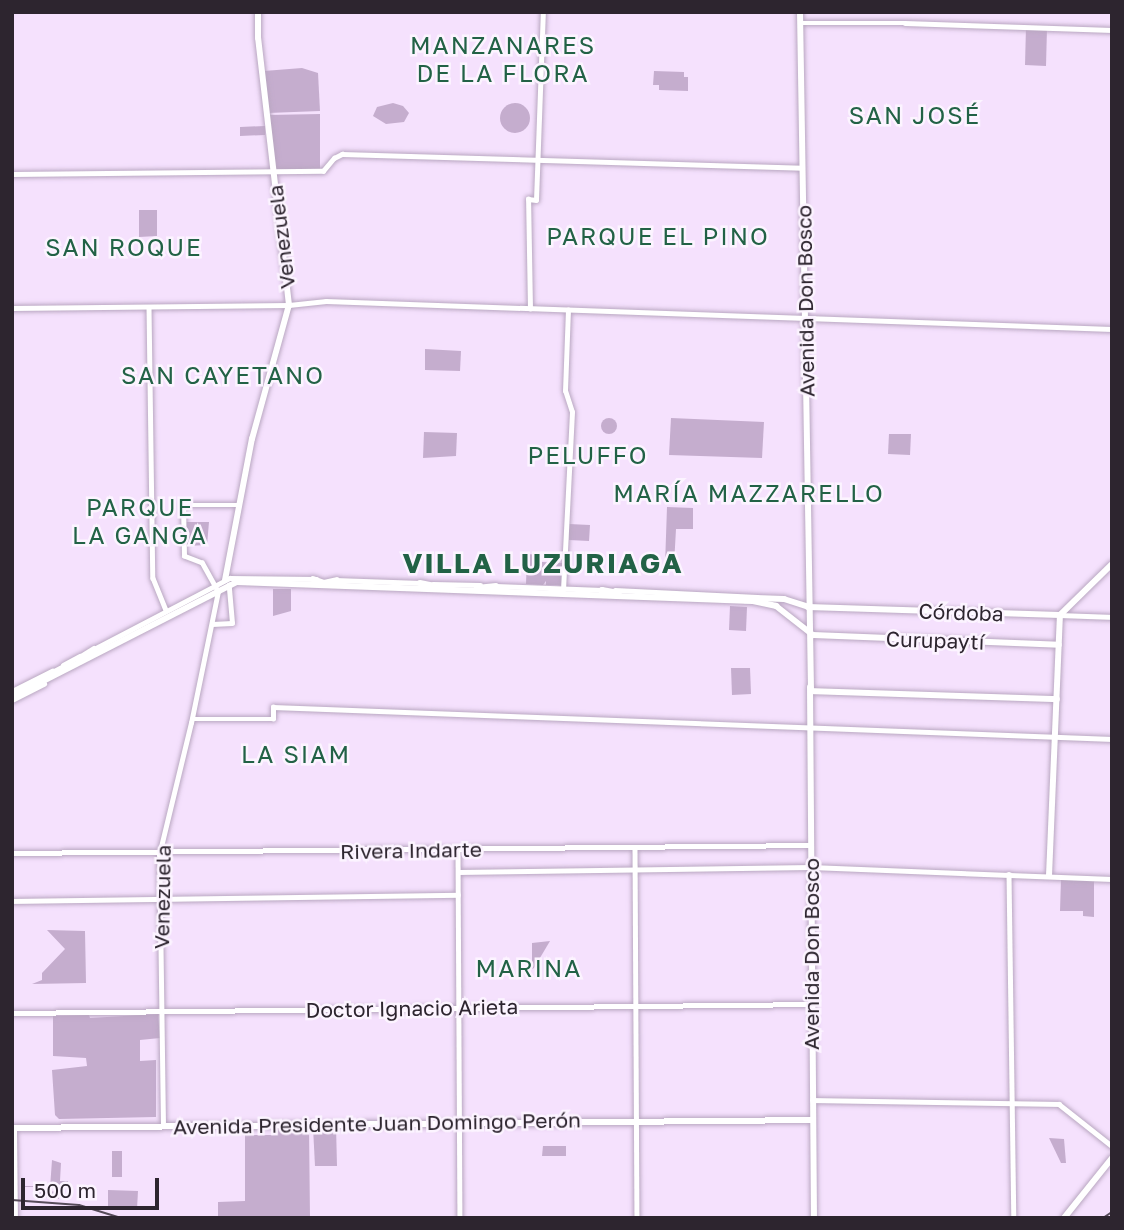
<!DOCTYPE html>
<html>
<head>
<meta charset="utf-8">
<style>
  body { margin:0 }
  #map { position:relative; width:1124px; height:1230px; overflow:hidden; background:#f5e1fd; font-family:"Golos Text",sans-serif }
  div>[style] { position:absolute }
  .green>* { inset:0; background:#c5adce }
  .round { border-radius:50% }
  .roads { filter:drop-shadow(0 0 2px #b9a7c1) drop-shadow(0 0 2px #b9a7c1) }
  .minor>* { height:4.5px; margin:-2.25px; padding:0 2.25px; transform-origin:2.25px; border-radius:2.25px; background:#fff }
  .major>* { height:6px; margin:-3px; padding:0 3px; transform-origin:3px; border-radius:3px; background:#fff }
  .rail>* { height:2px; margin:-1px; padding:0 1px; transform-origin:1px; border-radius:1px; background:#564b59 }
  span { translate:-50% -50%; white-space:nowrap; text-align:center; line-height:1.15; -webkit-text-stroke:5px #fcf4ff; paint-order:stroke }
  .street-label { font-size:21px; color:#2d252f }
  .quarter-label { font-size:24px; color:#226246; letter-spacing:2px }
  .district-label { font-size:28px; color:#226246; font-weight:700; letter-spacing:2px }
  .frame { position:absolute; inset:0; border:14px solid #2d252f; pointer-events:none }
  .scale { position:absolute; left:21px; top:1178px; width:138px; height:32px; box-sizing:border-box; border:4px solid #2d252f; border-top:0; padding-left:9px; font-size:21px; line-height:24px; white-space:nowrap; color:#2d252f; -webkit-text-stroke:5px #fcf4ff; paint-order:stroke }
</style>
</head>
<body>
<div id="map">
  <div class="green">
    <div style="clip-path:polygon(1026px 27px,1047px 28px,1046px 66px,1025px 65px)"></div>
    <div style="clip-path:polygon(302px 68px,318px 73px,320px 111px,268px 113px,264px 71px)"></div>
    <div style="clip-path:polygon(654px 71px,684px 72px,684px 77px,688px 77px,688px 91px,659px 90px,659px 85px,653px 85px)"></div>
    <div class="round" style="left:500px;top:103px;width:30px;height:30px"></div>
    <div style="clip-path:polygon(393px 103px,403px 106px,409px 113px,404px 122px,386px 124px,373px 116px,377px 107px)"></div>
    <div style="clip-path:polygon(320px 114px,320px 170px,274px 169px,268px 115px)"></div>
    <div style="clip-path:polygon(265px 126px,265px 135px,240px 136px,240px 127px)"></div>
    <div style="clip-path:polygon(139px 210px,157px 210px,157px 236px,139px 237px)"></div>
    <div style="clip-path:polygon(425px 349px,461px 351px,460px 371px,425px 370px)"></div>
    <div class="round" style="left:601px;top:418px;width:16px;height:16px"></div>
    <div style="clip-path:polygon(671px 418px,764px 422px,762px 458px,669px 455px)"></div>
    <div style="clip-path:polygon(424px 432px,457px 433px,456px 456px,423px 458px)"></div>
    <div style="clip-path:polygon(889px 434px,911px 434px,910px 455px,888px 454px)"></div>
    <div style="clip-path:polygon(667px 507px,693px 508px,693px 529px,676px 529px,674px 565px,665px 565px)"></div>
    <div style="clip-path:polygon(186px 522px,209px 522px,207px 545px,186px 546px)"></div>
    <div style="clip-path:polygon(569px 524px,590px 525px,589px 541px,569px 540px)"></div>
    <div style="clip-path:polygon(527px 554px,542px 555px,542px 562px,563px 563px,563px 585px,546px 585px,546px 581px,543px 585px,526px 584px)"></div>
    <div style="clip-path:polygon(273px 589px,291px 589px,291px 611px,273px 616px)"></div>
    <div style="clip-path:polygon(730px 606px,747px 607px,746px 631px,729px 630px)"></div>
    <div style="clip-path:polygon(731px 668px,750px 668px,751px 694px,732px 695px)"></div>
    <div style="clip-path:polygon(1061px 879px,1094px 880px,1094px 917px,1083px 916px,1083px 911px,1060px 911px)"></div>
    <div style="clip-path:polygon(47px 930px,85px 931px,86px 983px,32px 984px,42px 980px,42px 973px,65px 949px)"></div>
    <div style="clip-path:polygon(550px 941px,534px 968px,532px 969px,532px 943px)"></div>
    <div style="clip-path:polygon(158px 1014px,160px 1038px,140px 1040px,140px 1061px,156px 1060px,156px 1117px,59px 1119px,55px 1115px,52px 1070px,87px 1066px,86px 1058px,53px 1056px,53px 1016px,89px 1015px,90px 1018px)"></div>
    <div style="clip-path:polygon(336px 1126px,337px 1166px,315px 1166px,313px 1127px)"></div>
    <div style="clip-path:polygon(277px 1127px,309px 1127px,310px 1218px,218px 1218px,218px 1202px,245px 1201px,245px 1135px,277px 1135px)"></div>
    <div style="clip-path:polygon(1049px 1138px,1064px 1139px,1066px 1163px,1061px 1163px)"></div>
    <div style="clip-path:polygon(543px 1146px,566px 1146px,566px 1156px,542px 1156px)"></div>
    <div style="clip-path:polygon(112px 1151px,122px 1151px,122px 1177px,112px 1177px)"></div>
    <div style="clip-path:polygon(52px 1160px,61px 1163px,60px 1181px,68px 1181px,68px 1188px,50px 1188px)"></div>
    <div style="clip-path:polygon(24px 1178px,25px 1186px,45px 1186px,46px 1192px,59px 1191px,59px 1199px,34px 1196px,34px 1187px,25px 1187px,23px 1190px)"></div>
    <div style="clip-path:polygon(108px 1190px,138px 1191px,137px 1209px,108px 1209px)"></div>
  </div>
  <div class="roads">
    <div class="minor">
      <div style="left:801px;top:23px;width:104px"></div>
      <div style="left:905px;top:23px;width:207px;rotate:1.9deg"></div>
      <div style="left:12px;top:174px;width:311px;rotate:-0.6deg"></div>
      <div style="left:323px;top:171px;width:17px;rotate:-50deg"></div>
      <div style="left:334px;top:158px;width:9px;rotate:-27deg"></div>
      <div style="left:342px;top:154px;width:460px;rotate:1.7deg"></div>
      <div style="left:149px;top:307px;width:271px;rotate:89.2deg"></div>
      <div style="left:153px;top:578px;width:35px;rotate:68deg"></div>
      <div style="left:12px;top:308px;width:277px;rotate:-0.6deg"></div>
      <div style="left:289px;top:305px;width:37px;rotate:-6deg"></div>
      <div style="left:326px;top:301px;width:786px;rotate:2.04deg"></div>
      <div style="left:530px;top:309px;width:110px;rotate:-91deg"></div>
      <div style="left:528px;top:199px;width:8px;rotate:7deg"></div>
      <div style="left:536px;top:200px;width:188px;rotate:-87.9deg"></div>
      <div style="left:335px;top:580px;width:86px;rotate:2deg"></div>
      <div style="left:433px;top:584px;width:47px;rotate:1.2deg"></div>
      <div style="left:496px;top:586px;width:107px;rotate:2.1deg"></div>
      <div style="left:563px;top:590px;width:178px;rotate:-87.1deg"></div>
      <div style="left:572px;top:412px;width:22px;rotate:-108deg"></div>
      <div style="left:565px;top:391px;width:81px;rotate:-87.9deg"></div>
      <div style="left:615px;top:590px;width:142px;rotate:2.8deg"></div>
      <div style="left:218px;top:592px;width:33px;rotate:-119deg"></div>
      <div style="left:202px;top:563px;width:19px;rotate:-159deg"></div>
      <div style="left:184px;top:556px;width:51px;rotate:-91.1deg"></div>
      <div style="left:183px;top:505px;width:55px"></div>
      <div style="left:1061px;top:615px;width:51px;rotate:2.2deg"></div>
      <div style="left:212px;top:624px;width:20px;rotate:-3deg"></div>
      <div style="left:232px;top:623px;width:38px;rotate:-95deg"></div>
      <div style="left:94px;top:649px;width:153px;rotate:-27.6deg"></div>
      <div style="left:230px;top:578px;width:86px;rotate:0.7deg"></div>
      <div style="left:63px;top:665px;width:19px;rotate:-28deg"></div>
      <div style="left:12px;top:691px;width:45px;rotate:-26.6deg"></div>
      <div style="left:12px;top:700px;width:36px;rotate:-27deg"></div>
      <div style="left:192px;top:719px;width:81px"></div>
      <div style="left:273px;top:719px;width:12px;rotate:-90deg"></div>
      <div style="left:273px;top:707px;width:840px;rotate:2.18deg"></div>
      <div style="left:635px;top:847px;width:371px;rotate:89.7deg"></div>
      <div style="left:458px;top:849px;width:369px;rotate:89.7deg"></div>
      <div style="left:12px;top:853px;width:798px;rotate:-0.57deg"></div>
      <div style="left:458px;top:872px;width:353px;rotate:-0.8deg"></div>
      <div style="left:811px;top:867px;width:301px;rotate:2.3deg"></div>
      <div style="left:1009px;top:874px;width:344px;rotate:89.2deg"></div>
      <div style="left:12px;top:901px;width:446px;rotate:-0.8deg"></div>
      <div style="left:12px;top:1013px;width:800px;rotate:-0.64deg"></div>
      <div style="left:812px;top:1100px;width:247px;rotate:0.9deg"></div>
      <div style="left:1059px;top:1104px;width:68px;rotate:38.4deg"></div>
      <div style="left:163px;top:1125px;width:270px;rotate:-90.8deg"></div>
      <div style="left:159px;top:855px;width:136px;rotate:-76.4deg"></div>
      <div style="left:191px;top:723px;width:134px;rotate:-78.4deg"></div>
    </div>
    <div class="major">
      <div style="left:800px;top:12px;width:679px;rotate:89.07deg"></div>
      <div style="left:313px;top:579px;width:12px;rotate:20deg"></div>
      <div style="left:324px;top:583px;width:13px;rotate:-13deg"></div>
      <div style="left:225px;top:580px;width:144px;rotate:-79.2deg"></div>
      <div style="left:252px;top:439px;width:139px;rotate:-74.6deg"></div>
      <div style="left:289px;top:305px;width:269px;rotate:-96.6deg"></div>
      <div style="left:258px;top:38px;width:26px;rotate:-90deg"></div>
      <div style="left:420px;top:583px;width:15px;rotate:11deg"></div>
      <div style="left:477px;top:588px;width:19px;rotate:-6deg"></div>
      <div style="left:602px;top:592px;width:2px;rotate:-90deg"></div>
      <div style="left:602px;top:590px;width:17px;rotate:10deg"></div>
      <div style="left:756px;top:598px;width:28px;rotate:2deg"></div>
      <div style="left:784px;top:599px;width:25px;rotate:18deg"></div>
      <div style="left:808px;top:607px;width:252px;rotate:1.8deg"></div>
      <div style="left:1060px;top:615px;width:73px;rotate:-44.4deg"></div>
      <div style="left:78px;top:659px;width:19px;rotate:-32deg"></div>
      <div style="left:51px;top:674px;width:17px;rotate:-28deg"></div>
      <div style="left:810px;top:687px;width:531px;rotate:89.57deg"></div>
      <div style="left:811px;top:691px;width:246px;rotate:1.9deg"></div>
      <div style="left:12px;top:697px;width:253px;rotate:-27.1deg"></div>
      <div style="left:237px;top:582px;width:516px;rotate:2.11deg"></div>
      <div style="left:753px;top:601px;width:24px;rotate:12deg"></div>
      <div style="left:776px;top:606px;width:47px;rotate:38.1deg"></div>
      <div style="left:813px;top:635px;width:246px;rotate:2.3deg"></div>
      <div style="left:1049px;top:876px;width:261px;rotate:-87.6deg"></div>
      <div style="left:12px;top:1128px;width:800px;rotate:-0.57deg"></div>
      <div style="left:14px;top:1128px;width:90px;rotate:89.4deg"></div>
      <div style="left:1064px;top:1218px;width:77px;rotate:-51.3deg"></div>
    </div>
  </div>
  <div class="rail">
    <div style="left:12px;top:1200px;width:67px;rotate:4.3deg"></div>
    <div style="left:79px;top:1205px;width:44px;rotate:17.2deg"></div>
    <div style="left:1103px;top:1218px;width:11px;rotate:-34deg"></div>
  </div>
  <div class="street-label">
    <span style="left:281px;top:237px;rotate:-97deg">Venezuela</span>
    <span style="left:805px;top:301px;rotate:-91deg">Avenida Don Bosco</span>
    <span style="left:961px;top:612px;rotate:2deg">Córdoba</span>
    <span style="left:935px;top:640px;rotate:2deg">Curupaytí</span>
    <span style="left:411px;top:850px;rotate:-1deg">Rivera Indarte</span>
    <span style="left:162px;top:897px;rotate:-89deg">Venezuela</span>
    <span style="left:811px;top:954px;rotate:-90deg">Avenida Don Bosco</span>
    <span style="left:412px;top:1008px;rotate:-1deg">Doctor Ignacio Arieta</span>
    <span style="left:377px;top:1123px;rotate:-1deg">Avenida Presidente Juan Domingo Perón</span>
  </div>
  <div class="quarter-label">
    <span style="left:503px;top:59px">MANZANARES<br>DE LA FLORA</span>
    <span style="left:915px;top:115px">SAN JOSÉ</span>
    <span style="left:658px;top:236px">PARQUE EL PINO</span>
    <span style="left:124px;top:247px">SAN ROQUE</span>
    <span style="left:223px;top:375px">SAN CAYETANO</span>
    <span style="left:588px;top:455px">PELUFFO</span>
    <span style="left:749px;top:493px">MARÍA MAZZARELLO</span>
    <span style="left:140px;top:521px">PARQUE<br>LA GANGA</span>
    <span style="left:296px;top:754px">LA SIAM</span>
    <span style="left:529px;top:968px">MARINA</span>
  </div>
  <div class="district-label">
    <span style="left:543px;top:563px">VILLA LUZURIAGA</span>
  </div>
  <div class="frame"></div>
  <div class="scale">500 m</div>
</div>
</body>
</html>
